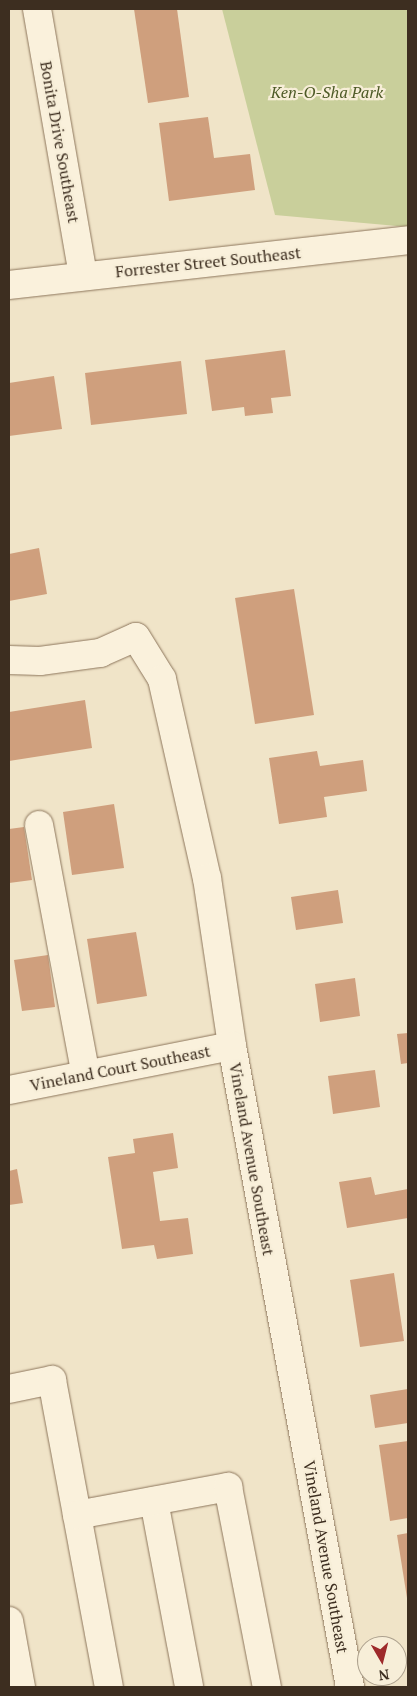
<!DOCTYPE html>
<html>
<head>
<meta charset="utf-8">
<style>
  body { margin:0 }
  #map { position:relative; width:417px; height:1696px; overflow:hidden; background:#f0e4c8; font-family:"PT Serif",serif }
  div>[style] { position:absolute }
  .green>* { inset:0; background:#c9cf9b }
  .building>* { inset:0; background:#cf9f7d }
  .roads { filter:drop-shadow(0 0 1px #8d765c) drop-shadow(0 0 1px #8d765c) }
  .minor>* { height:28px; margin:-14px; padding:0 14px; transform-origin:14px; border-radius:14px; background:#faf1dc }
  span { translate:-50% -50%; white-space:nowrap; text-align:center; line-height:1.15; -webkit-text-stroke:4.5px #f7eed8; paint-order:stroke }
  .park-label { font-size:16px; color:#4d5a26; font-style:italic }
  .street-label { font-size:16px; color:#3d2e20 }
  .frame { position:absolute; inset:0; border:10px solid #3d2e20; pointer-events:none }
  .north { position:absolute; left:357px; top:1636px; width:50px; height:50px; box-sizing:border-box; background:#f7eed8; border:1px solid #ada18e; border-radius:50%; rotate:172deg; font-size:14px; font-weight:700; line-height:20px; text-align:center; color:#3d2e20 }
  .north::after { content:''; display:block; margin:auto; width:18px; height:22px; background:#9e2a2b; clip-path:polygon(50% 0,100% 100%,50% 72%,0 100%) }
</style>
</head>
<body>
<div id="map">
  <div class="green">
    <div style="clip-path:polygon(222px 9px,408px 9px,408px 227px,275px 215px)"></div>
  </div>
  <div class="building">
    <div style="clip-path:polygon(134px 9px,177px 9px,189px 97px,148px 103px)"></div>
    <div style="clip-path:polygon(208px 117px,214px 158px,250px 154px,255px 190px,169px 201px,159px 123px)"></div>
    <div style="clip-path:polygon(285px 350px,291px 396px,271px 398px,273px 413px,245px 416px,244px 407px,212px 411px,205px 360px)"></div>
    <div style="clip-path:polygon(181px 361px,187px 414px,91px 425px,85px 373px)"></div>
    <div style="clip-path:polygon(54px 376px,62px 429px,9px 436px,9px 383px)"></div>
    <div style="clip-path:polygon(39px 548px,47px 594px,9px 601px,9px 554px)"></div>
    <div style="clip-path:polygon(294px 589px,314px 715px,255px 724px,235px 598px)"></div>
    <div style="clip-path:polygon(85px 700px,92px 748px,9px 761px,9px 712px)"></div>
    <div style="clip-path:polygon(317px 751px,320px 766px,363px 760px,367px 791px,324px 797px,327px 817px,279px 824px,269px 758px)"></div>
    <div style="clip-path:polygon(114px 804px,124px 868px,72px 875px,63px 812px)"></div>
    <div style="clip-path:polygon(24px 827px,32px 880px,9px 883px,9px 829px)"></div>
    <div style="clip-path:polygon(338px 890px,343px 923px,296px 930px,291px 897px)"></div>
    <div style="clip-path:polygon(136px 932px,147px 996px,97px 1004px,87px 939px)"></div>
    <div style="clip-path:polygon(48px 955px,55px 1007px,22px 1011px,14px 960px)"></div>
    <div style="clip-path:polygon(355px 978px,360px 1016px,320px 1022px,315px 984px)"></div>
    <div style="clip-path:polygon(408px 1033px,408px 1063px,401px 1064px,397px 1034px)"></div>
    <div style="clip-path:polygon(375px 1070px,380px 1107px,333px 1114px,328px 1076px)"></div>
    <div style="clip-path:polygon(173px 1133px,178px 1168px,153px 1172px,160px 1221px,188px 1218px,193px 1254px,157px 1259px,154px 1245px,122px 1249px,108px 1157px,135px 1153px,133px 1139px)"></div>
    <div style="clip-path:polygon(17px 1169px,23px 1203px,9px 1205px,9px 1171px)"></div>
    <div style="clip-path:polygon(371px 1177px,375px 1195px,408px 1189px,408px 1218px,347px 1228px,339px 1182px)"></div>
    <div style="clip-path:polygon(394px 1273px,404px 1341px,360px 1347px,350px 1280px)"></div>
    <div style="clip-path:polygon(408px 1389px,408px 1423px,375px 1428px,370px 1395px)"></div>
    <div style="clip-path:polygon(408px 1441px,408px 1518px,390px 1521px,379px 1445px)"></div>
    <div style="clip-path:polygon(408px 1533px,408px 1598px,407px 1598px,397px 1535px)"></div>
  </div>
  <div class="roads">
    <div class="minor">
      <div style="left:37px;top:9px;width:271px;rotate:80.2deg"></div>
      <div style="left:9px;top:285px;width:402px;rotate:-6.4deg"></div>
      <div style="left:9px;top:660px;width:31px;rotate:2deg"></div>
      <div style="left:40px;top:661px;width:61px;rotate:-7.6deg"></div>
      <div style="left:100px;top:653px;width:39px;rotate:-24deg"></div>
      <div style="left:136px;top:637px;width:49px;rotate:58.2deg"></div>
      <div style="left:162px;top:679px;width:204px;rotate:77.3deg"></div>
      <div style="left:207px;top:878px;width:170px;rotate:81.5deg"></div>
      <div style="left:232px;top:1046px;width:652px;rotate:79.57deg"></div>
      <div style="left:39px;top:825px;width:254px;rotate:79.4deg"></div>
      <div style="left:9px;top:1090px;width:227px;rotate:-11.2deg"></div>
      <div style="left:9px;top:1389px;width:44px;rotate:-11.8deg"></div>
      <div style="left:52px;top:1380px;width:312px;rotate:79.5deg"></div>
      <div style="left:154px;top:1501px;width:189px;rotate:79.3deg"></div>
      <div style="left:77px;top:1515px;width:154px;rotate:-10.5deg"></div>
      <div style="left:228px;top:1487px;width:204px;rotate:79deg"></div>
      <div style="left:9px;top:1621px;width:67px;rotate:79.7deg"></div>
    </div>
  </div>
  <div class="park-label">
    <span style="left:327px;top:92px">Ken-O-Sha Park</span>
  </div>
  <div class="street-label">
    <span style="left:60px;top:142px;rotate:80deg">Bonita Drive Southeast</span>
    <span style="left:208px;top:262px;rotate:-6deg">Forrester Street Southeast</span>
    <span style="left:120px;top:1068px;rotate:-11deg">Vineland Court Southeast</span>
    <span style="left:252px;top:1159px;rotate:80deg">Vineland Avenue Southeast</span>
    <span style="left:326px;top:1557px;rotate:80deg">Vineland Avenue Southeast</span>
  </div>
  <div class="frame"></div>
  <div class="north">N</div>
</div>
</body>
</html>
